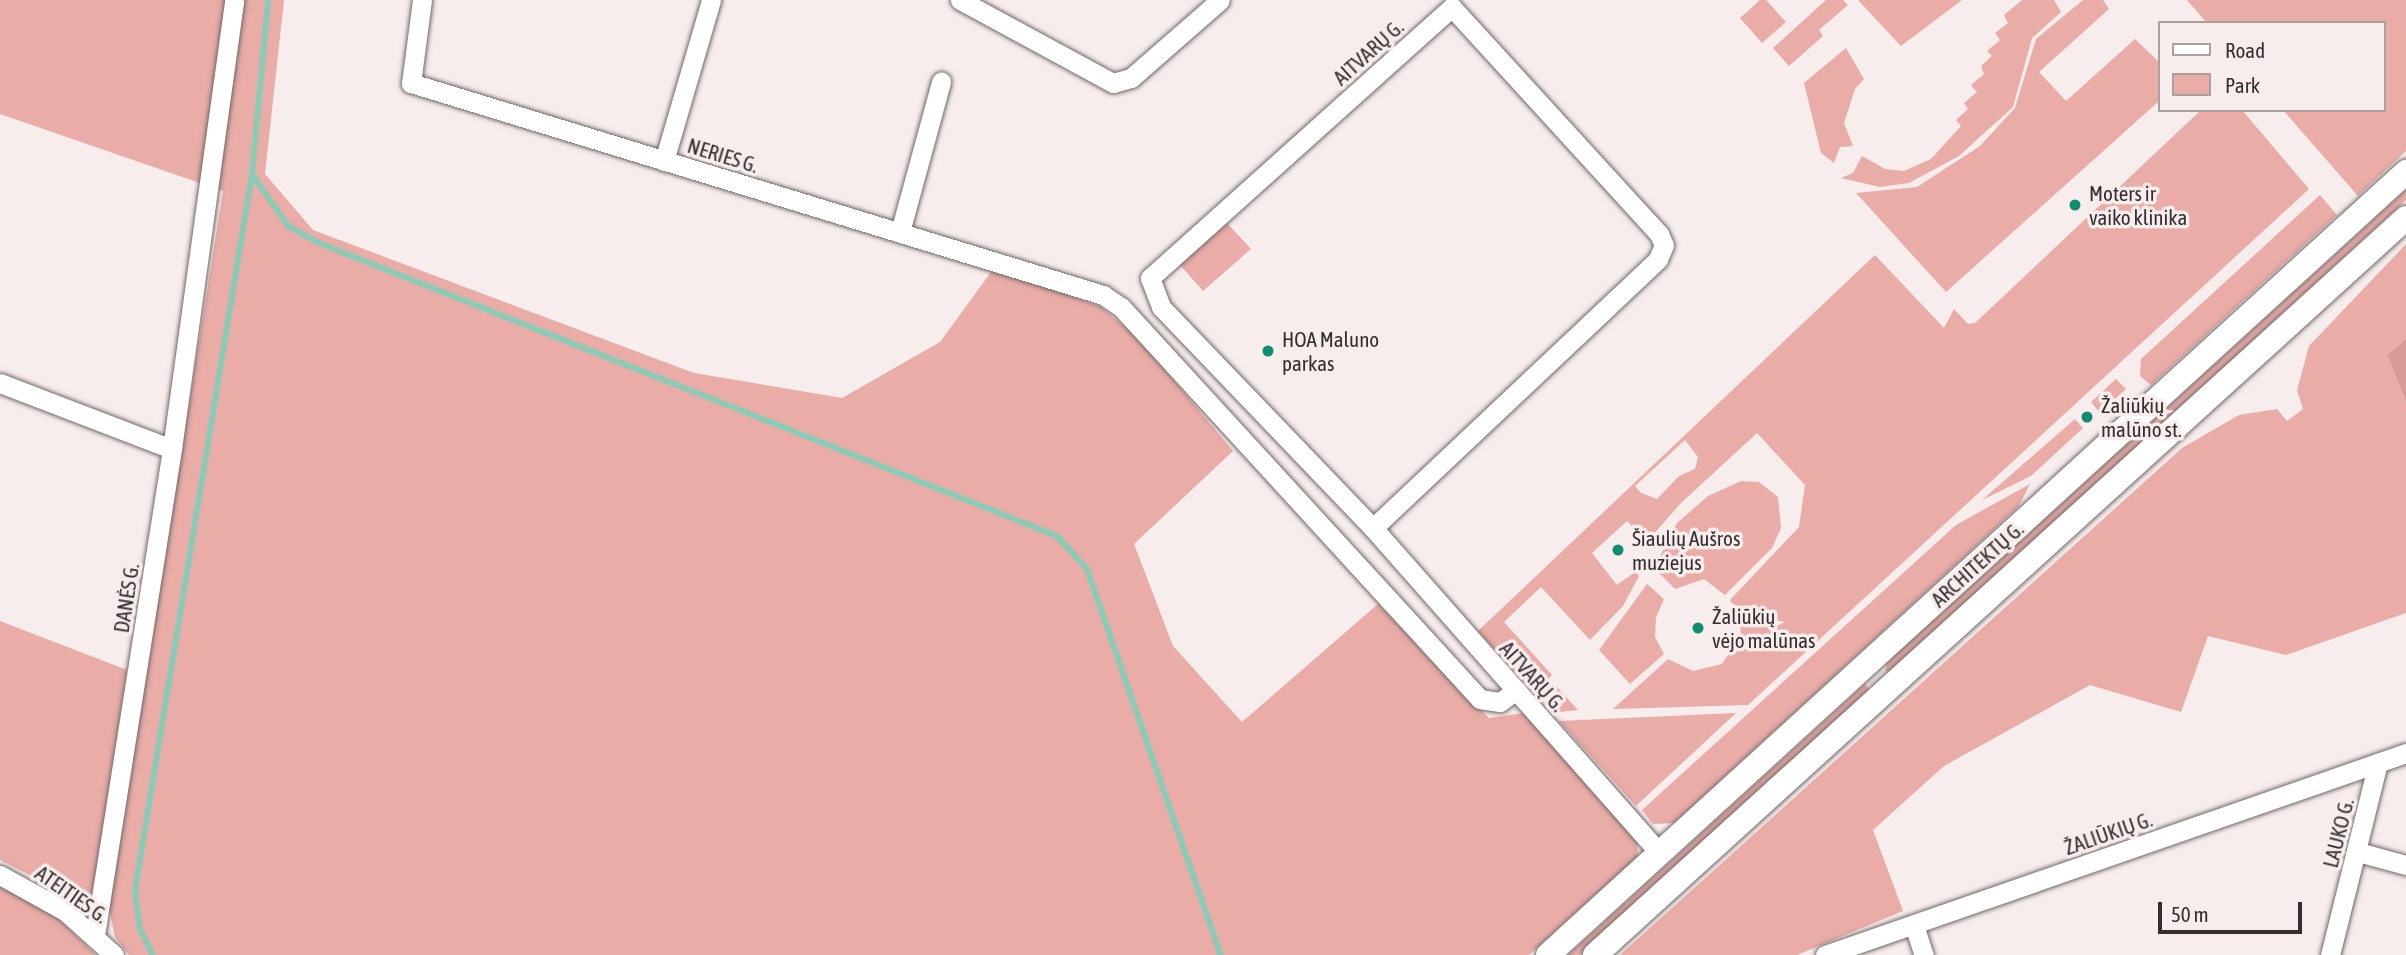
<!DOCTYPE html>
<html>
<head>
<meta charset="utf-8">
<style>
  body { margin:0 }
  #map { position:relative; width:2406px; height:955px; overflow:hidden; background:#f7edec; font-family:"Asap Condensed",sans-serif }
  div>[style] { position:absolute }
  .green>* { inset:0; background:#e9aca7 }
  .forest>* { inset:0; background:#d89c97 }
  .stream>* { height:6px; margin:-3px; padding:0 3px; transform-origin:3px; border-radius:3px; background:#8bcbb6 }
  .roads { filter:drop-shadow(0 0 2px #706867) drop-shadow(0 0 2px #706867) }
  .minor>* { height:19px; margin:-9.5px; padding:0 9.5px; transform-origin:9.5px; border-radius:9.5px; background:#fff }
  .major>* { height:24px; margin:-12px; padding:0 12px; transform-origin:12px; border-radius:12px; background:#fff }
  .dots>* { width:19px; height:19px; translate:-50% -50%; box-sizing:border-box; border:4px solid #f7edec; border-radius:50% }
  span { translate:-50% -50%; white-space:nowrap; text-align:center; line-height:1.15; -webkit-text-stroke:7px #f7edec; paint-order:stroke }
  .street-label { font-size:21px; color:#322f2e }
  .poi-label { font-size:21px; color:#322f2e }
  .left { translate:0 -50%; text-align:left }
  .legend { position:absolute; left:2158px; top:21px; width:228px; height:91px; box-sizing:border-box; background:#f7edec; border:2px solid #a8a1a0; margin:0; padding:9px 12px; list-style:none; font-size:21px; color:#322f2e }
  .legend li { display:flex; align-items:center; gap:14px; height:35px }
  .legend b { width:35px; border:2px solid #a8a1a0 }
  .scale { position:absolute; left:2158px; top:902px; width:144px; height:32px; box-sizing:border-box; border:4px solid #322f2e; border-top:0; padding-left:9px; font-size:21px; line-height:24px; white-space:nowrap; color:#322f2e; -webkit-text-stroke:5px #f7edec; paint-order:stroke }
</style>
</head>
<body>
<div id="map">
  <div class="green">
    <div style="clip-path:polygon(0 0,284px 0,265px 174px,313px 230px,694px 373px,842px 398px,940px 342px,994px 268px,1101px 307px,1139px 339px,1233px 451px,1134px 544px,1173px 646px,1242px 722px,1378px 604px,1489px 718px,1524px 713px,1637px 838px,1638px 856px,1529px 955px,129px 955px,115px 937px,109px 908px,223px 191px,0 114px)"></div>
    <div style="clip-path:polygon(1760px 0,1766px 0,1786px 22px,1762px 43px,1740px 18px)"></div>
    <div style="clip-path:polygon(1826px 0,1843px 0,1848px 5px,1819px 30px,1823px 36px,1789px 66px,1773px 48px)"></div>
    <div style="clip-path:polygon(1858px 0,1962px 0,1901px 46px)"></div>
    <div style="clip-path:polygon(2022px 0,2054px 0,2061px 12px,2032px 38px,2013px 107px,1959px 156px,1909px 183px,1880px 187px,1841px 178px,1853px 173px,1862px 156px,1885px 169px,1904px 171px,1931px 159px,1961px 126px,1956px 120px,1968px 109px,1964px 103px,1977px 92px,1971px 85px,1984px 74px,1981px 66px,1992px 56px,1987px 51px,2000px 40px,1995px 33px,2008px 23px,2004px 15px)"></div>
    <div style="clip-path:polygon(2083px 0,2103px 0,2109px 9px,2039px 72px,2066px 101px,2135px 39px,2159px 62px,2159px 101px,1946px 292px,1856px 193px,1917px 187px,1980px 146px,2015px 108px,2036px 39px)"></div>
    <div style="clip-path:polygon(2187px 0,2406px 0,2406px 151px,2358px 196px,2283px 110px,2383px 110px,2383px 23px,2207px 23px)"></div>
    <div style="clip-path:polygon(1846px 48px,1864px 79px,1855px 89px,1844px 123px,1853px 146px,1840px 147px,1834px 163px,1821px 153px,1804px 83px)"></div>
    <div style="clip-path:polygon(evenodd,2201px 110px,2242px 110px,2309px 189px,1748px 705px,1613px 709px,1668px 659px,1693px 671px,1722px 664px,1741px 635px,1739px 614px,1730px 600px,1799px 527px,1805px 485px,1757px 433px,1680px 504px,1652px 536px,1645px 540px,1627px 521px,1592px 553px,1617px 585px,1635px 572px,1639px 576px,1623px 606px,1590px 640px,1541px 587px,1504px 622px,1552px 675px,1545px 682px,1526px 684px,1478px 631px,1875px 255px,1944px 328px,1954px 309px,1968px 324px,1975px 323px,2201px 110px,1685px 440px,1698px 457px,1695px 469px,1679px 476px,1657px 499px,1641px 493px,1635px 486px,1685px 440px)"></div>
    <div style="clip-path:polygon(2406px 190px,2406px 200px,1893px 670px,1885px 671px,1887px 663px)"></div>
    <div style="clip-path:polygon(2320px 195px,2337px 215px,2151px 385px,2140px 376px,2141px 359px)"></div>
    <div style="clip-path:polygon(1227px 223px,1251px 249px,1203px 291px,1180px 265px)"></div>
    <div style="clip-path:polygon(2406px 244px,2406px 339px,2387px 355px,2406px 402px,2406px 613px,2286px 655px,2208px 636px,2181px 712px,2090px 685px,1944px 766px,1873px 830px,1903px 911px,1797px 955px,1620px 955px,2182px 448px,2239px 415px,2277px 409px,2287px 421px,2303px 409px,2297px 390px,2309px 346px)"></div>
    <div style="clip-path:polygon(2116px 379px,2126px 389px,2100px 413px,2091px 402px)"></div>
    <div style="clip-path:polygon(2075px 419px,2083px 428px,2031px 476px,1982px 500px)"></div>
    <div style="clip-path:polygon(1741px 481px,1759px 482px,1778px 497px,1781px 528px,1772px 548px,1725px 595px,1704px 579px,1675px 589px,1654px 568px,1677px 523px,1708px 496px)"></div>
    <div style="clip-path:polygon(2030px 484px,2019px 506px,1674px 823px,1653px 824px,1642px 810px,1956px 525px)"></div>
    <div style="clip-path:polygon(1647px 584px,1664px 599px,1656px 617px,1655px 637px,1664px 654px,1630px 684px,1599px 650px)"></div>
    <div style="clip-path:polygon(0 621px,127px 670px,93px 894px,87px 906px,72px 903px,59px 890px,0 860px)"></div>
    <div style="clip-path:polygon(1865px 684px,1870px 690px,1580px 955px,1568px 955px)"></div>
    <div style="clip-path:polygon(1557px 687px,1578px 710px,1551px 713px)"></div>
    <div style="clip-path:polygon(1736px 713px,1636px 806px,1559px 721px)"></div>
    <div style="clip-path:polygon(0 887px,45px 906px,96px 955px,0 955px)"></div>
  </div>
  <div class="forest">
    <div style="clip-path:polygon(2406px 339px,2406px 402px,2387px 355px)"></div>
  </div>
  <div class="stream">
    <div style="left:252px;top:174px;width:63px;rotate:55.3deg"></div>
    <div style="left:288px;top:226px;width:35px;rotate:29deg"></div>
    <div style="left:319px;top:243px;width:794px;rotate:21.65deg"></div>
    <div style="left:1057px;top:536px;width:45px;rotate:47.7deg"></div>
    <div style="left:1087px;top:569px;width:409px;rotate:70.9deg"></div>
    <div style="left:153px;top:955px;width:28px;rotate:-117deg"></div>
    <div style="left:140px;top:930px;width:40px;rotate:-97.1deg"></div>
    <div style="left:135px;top:890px;width:725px;rotate:-80.72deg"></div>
    <div style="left:252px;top:174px;width:175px;rotate:-84.7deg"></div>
  </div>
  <div class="roads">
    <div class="minor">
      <div style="left:422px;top:0;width:84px;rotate:97.5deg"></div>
      <div style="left:411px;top:83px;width:724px;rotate:17.03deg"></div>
      <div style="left:1103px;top:295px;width:22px;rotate:34deg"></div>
      <div style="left:1121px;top:307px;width:532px;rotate:47.52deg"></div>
      <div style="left:1480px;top:699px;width:20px;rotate:9deg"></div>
      <div style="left:1500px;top:702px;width:20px;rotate:-37deg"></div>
      <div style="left:960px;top:0;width:174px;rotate:28.5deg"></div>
      <div style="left:1113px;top:83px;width:19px;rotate:-16deg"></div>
      <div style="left:1131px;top:78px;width:118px;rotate:-41.2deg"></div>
      <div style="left:664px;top:161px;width:168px;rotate:-73.7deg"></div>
      <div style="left:900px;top:232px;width:156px;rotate:-74.7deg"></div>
      <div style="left:0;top:383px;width:184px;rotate:21deg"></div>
      <div style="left:172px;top:449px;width:493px;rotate:99deg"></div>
      <div style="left:172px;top:449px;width:453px;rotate:-82.1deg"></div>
      <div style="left:1373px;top:528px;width:392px;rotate:-43.3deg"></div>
      <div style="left:1658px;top:259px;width:15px;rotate:-67deg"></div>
      <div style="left:1664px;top:245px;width:12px;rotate:-114deg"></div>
      <div style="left:1659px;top:234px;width:307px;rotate:-132.4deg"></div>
      <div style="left:1452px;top:7px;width:406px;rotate:138.1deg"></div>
      <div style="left:1150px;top:278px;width:31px;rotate:69deg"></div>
      <div style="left:1161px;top:307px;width:306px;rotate:46.2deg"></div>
      <div style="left:1373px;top:528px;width:434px;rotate:48.6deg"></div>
      <div style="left:2358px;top:852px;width:50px;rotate:15.2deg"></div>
      <div style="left:0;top:875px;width:74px;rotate:29deg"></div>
      <div style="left:65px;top:911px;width:66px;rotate:41.9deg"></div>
      <div style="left:1914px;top:925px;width:32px;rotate:72deg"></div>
      <div style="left:1825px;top:955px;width:615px;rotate:-19.17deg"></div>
      <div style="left:2330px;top:955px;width:198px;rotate:-76deg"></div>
    </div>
    <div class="major">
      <div style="left:1548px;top:955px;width:1162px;rotate:-42.38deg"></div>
      <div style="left:1595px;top:955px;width:1096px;rotate:-42.26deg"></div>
    </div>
  </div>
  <div class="dots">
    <div style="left:2075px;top:205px;background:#108d71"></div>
    <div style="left:1268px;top:351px;background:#108d71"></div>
    <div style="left:2087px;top:417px;background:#108d71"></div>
    <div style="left:1618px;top:550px;background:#108d71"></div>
    <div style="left:1698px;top:628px;background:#108d71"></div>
  </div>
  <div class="street-label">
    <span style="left:1368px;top:52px;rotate:-42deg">AITVARŲ G.</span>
    <span style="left:723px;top:155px;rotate:17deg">NERIES G.</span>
    <span style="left:1977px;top:564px;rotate:-42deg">ARCHITEKTŲ G.</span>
    <span style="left:126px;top:598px;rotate:-81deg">DANĖS G.</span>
    <span style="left:1533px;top:676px;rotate:48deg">AITVARŲ G.</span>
    <span style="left:2108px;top:833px;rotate:-19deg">ŽALIŪKIŲ G.</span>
    <span style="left:2338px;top:833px;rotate:-76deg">LAUKO G.</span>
    <span style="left:72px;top:894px;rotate:35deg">ATEITIES G.</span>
  </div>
  <div class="poi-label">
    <span class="left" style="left:2089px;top:205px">Moters ir<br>vaiko klinika</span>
    <span class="left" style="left:1282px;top:351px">HOA Maluno<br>parkas</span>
    <span class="left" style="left:2101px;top:417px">Žaliūkių<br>malūno st.</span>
    <span class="left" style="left:1632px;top:550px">Šiaulių Aušros<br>muziejus</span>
    <span class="left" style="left:1712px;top:628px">Žaliūkių<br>vėjo malūnas</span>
  </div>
  <ul class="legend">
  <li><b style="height:9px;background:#fff"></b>Road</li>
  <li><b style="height:19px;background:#e9aca7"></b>Park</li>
  </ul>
  <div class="scale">50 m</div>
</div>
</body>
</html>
